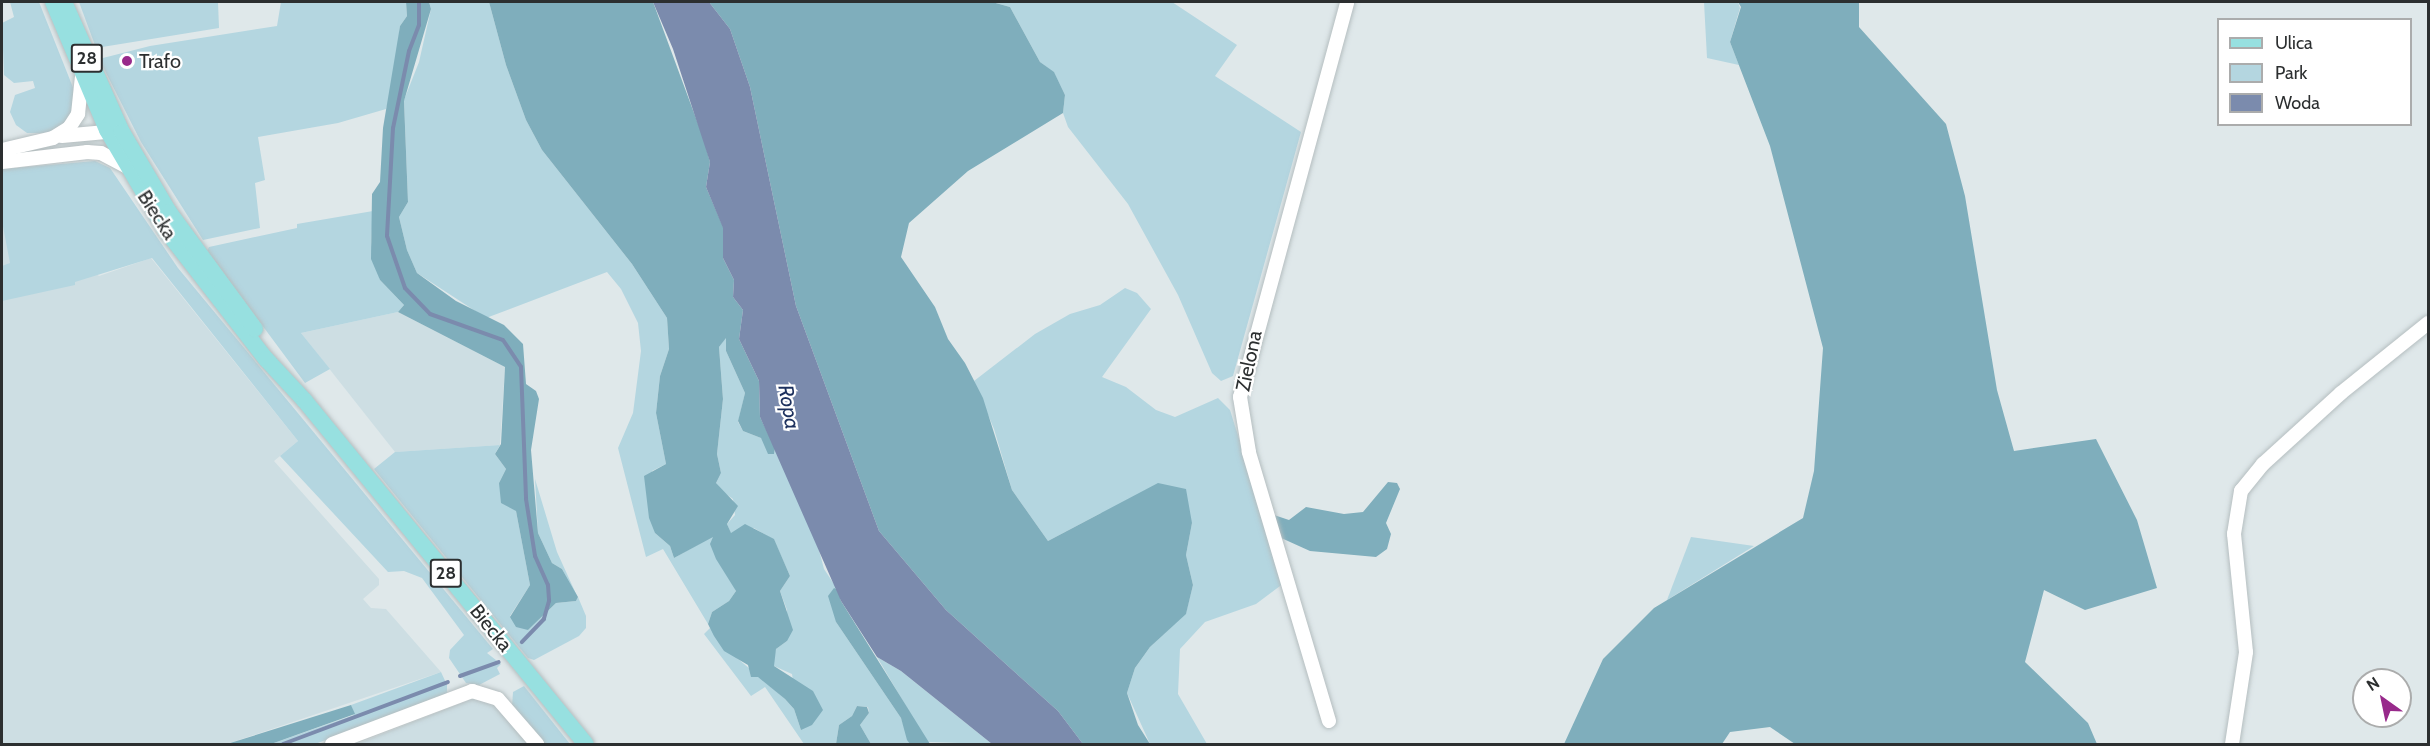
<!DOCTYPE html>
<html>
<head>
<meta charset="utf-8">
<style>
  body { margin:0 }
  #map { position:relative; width:2430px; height:746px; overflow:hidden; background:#dfe8ea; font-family:Cabin,sans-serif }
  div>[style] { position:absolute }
  .built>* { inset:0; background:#cddee3 }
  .green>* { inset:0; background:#b4d6e0 }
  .forest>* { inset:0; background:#7faebc }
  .water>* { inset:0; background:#7b8bad }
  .stream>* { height:4px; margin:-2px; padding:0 2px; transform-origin:2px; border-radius:2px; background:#7b8bad }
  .roads { filter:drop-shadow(0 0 2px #b5bec0) drop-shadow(0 0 2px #b5bec0) }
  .minor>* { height:14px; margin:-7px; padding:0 7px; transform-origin:7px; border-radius:7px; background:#fff }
  .major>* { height:16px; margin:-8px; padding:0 8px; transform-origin:8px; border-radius:8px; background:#97e0e0 }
  .dots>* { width:16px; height:16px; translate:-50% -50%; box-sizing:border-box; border:3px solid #fff; border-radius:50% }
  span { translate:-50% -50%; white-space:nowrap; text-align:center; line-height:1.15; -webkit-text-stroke:4.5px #fff; paint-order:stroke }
  .shield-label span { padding:2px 4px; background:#fff; border:2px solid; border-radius:4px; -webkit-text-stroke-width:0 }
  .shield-label { font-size:18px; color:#2c2f30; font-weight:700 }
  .poi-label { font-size:20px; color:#2c2f30 }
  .left { translate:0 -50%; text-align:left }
  .street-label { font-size:20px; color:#2c2f30 }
  .water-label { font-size:21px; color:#1c305d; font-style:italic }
  .frame { position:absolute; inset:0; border:3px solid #2c2f30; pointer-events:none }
  .legend { position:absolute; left:2217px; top:18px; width:195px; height:108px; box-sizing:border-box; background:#fff; border:2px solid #abacac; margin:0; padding:8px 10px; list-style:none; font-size:18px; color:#2c2f30 }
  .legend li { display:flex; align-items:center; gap:12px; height:30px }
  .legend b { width:30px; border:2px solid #abacac }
  .north { position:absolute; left:2352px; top:668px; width:60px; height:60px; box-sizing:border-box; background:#fff; border:2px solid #abacac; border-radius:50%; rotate:327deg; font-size:16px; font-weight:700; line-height:24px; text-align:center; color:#2c2f30 }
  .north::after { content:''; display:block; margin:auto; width:21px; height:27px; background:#982a8b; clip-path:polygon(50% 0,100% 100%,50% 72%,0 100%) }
</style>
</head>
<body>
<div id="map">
  <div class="built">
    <div style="clip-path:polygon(2px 189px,99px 276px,151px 258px,298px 441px,274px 461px,379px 579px,379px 585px,363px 599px,371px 608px,386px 609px,441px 672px,227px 744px,2px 744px)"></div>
    <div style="clip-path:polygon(398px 312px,505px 367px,500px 445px,395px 452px,301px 333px)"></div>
    <div style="clip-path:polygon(474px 698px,496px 706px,528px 744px,357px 744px)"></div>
  </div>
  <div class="green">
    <div style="clip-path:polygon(10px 2px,39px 2px,74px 90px,73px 110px,64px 124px,50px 133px,27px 133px,16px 125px,10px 112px,15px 95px,35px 88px,33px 81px,14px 83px,4px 75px,2px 23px,14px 17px)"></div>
    <div style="clip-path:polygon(79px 2px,218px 2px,219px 28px,96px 48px)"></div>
    <div style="clip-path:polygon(281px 2px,406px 2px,407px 16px,400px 26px,393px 87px,386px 109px,338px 123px,258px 137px,265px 180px,255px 183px,260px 228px,203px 240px,141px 142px,99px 59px,150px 46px,277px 26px)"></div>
    <div style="clip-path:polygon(429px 2px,489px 2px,506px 65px,526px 120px,542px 150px,632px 264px,667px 318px,669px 349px,660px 376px,656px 413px,666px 464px,652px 471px,655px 533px,670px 546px,674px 558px,713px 536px,736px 591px,729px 601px,712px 612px,708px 624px,663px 549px,646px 557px,618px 448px,633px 413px,641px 351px,638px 323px,621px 289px,607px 272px,486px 318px,417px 273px,407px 250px,399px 217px,408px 202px,404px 100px,419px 62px,431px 9px)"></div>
    <div style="clip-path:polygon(992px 2px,1172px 2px,1237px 45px,1215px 76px,1301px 132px,1233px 376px,1221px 381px,1212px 373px,1178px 295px,1128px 204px,1068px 127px,1063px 113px,1065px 95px,1054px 73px,1040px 62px,1010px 7px)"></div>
    <div style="clip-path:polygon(1704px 2px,1738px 2px,1740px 8px,1730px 42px,1739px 65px,1707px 58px)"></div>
    <div style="clip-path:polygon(95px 161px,110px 168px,178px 268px,493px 649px,487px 653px,501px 664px,497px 668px,500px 674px,479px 685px,466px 683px,449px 658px,450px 650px,464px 635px,422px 578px,404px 571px,388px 572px,280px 456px,298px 441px,152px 258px,75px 282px,75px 285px,2px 301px,2px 266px,10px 263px,2px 221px,2px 169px)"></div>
    <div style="clip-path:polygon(373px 211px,371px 243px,380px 280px,404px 305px,398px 312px,301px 333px,330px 369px,305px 383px,207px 251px,209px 247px,297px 228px,297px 224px)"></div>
    <div style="clip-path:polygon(1125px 288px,1137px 293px,1151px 309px,1102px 377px,1126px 387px,1156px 410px,1175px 417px,1218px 398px,1230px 410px,1284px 583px,1256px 604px,1205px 622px,1180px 649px,1178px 694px,1207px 744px,1150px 744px,1127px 693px,1135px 668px,1150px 647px,1186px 613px,1193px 585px,1186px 555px,1192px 523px,1101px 513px,1048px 541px,1012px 490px,994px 429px,974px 381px,1035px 334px,1070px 314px,1100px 305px)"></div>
    <div style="clip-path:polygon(726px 337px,726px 351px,745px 393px,738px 422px,743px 431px,761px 438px,774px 454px,775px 448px,819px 550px,824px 569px,838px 590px,836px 622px,901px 718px,910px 744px,871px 744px,860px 725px,869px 713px,868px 707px,857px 706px,852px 716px,839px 725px,836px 744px,804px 744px,765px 687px,751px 696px,704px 634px,710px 628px,737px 658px,785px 699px,794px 709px,801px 730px,792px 674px,774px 666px,773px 658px,776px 649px,787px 641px,787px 610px,780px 591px,790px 576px,774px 540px,754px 528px,731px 534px,727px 524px,735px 515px,733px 499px,719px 489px,716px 483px,721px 473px,717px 454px,723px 399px,719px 347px)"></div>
    <div style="clip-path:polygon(500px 445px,495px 454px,506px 469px,499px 483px,516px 511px,530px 585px,510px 616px,528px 630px,556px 603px,576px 601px,578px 597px,586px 616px,586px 628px,579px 636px,534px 660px,528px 658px,374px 469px,395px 452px)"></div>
    <div style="clip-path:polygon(535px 479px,557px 552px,577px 596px,562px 569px,552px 563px,538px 533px)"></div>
    <div style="clip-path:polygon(1691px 537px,1754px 546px,1667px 600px)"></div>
    <div style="clip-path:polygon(877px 657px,901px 671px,992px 744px,927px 742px)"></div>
    <div style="clip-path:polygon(441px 672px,447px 685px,447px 693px,441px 697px,315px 744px,271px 744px,354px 715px,351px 705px)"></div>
    <div style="clip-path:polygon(524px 686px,570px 744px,544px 744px,512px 706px,513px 692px)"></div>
  </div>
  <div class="forest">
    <div style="clip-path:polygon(406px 2px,429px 2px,431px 9px,404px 101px,408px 202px,399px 217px,407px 250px,417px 273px,456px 301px,504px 325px,523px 344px,526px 384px,536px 391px,539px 399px,531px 450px,538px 533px,552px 563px,562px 569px,578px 597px,576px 601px,556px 603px,528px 630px,516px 627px,510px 617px,530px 585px,516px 511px,501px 503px,499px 483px,506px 469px,495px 454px,501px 444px,505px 367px,398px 312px,404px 305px,380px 280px,371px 259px,372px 194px,380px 182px,383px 128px,400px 26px,407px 16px)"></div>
    <div style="clip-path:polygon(489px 2px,653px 2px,704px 140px,710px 162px,706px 187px,724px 229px,723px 258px,734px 280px,733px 297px,743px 310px,739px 339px,759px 381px,760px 417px,775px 448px,774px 454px,768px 454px,761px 438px,743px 431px,738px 421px,745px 393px,726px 351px,726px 338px,719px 347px,723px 399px,717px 454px,721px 473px,716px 483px,738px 506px,727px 524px,731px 533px,745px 524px,774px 539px,790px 576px,780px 591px,793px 630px,787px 641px,776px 649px,774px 666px,813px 691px,823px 710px,812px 725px,801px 730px,794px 709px,785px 699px,758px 677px,751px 677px,748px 665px,724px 651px,714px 636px,708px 624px,712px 612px,729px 601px,736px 591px,716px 559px,710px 544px,713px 537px,674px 558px,670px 546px,655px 533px,649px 518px,644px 476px,666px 464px,656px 413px,660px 376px,669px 349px,667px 318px,632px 264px,542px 150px,526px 120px,506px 65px)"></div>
    <div style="clip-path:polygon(709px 2px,992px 2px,1010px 7px,1040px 62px,1054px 72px,1065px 95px,1063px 113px,968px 171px,909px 223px,901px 257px,935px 307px,948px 339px,965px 363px,983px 398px,1012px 490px,1048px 541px,1158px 483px,1186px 489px,1192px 523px,1186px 555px,1193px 585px,1186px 614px,1150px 647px,1135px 668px,1127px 693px,1138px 725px,1150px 744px,1083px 744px,1058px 711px,946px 610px,879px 531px,796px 306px,750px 87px,730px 29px)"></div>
    <div style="clip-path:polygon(1738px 2px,1859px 2px,1859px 27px,1946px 124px,1965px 196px,1997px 390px,2014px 451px,2096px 439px,2137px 520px,2157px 588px,2085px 610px,2044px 590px,2025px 662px,2088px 723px,2097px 744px,1795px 744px,1770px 727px,1730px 732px,1722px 744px,1564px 744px,1603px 659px,1654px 608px,1803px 518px,1814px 471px,1823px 348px,1770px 146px,1730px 42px,1741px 7px)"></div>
    <div style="clip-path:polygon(1388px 482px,1397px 483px,1400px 489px,1386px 523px,1391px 534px,1387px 549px,1376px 557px,1310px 551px,1279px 537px,1271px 514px,1289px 520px,1306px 507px,1344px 514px,1363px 512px)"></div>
    <div style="clip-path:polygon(834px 588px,838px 590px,841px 601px,930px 744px,910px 744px,907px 740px,901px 718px,836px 622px,828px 596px)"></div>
    <div style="clip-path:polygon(351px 705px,355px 714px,271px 744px,227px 744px)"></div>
    <div style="clip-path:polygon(857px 706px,867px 707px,869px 713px,860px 725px,871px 744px,836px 744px,839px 725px,852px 716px)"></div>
  </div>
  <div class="water">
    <div style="clip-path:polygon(653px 2px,709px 2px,730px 29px,750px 87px,796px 306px,879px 531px,946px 610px,1058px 711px,1083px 744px,992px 744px,901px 671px,877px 657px,841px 601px,760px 417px,759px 381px,739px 339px,743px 310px,733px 297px,734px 280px,723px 258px,723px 228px,706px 187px,710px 162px,673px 49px)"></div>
  </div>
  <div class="stream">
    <div style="left:419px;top:2px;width:23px;rotate:90deg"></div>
    <div style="left:419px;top:25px;width:28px;rotate:111deg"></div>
    <div style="left:409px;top:51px;width:79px;rotate:101.7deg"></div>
    <div style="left:393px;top:128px;width:108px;rotate:93.2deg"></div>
    <div style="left:387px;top:236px;width:55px;rotate:70.9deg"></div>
    <div style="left:405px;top:288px;width:36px;rotate:46deg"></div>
    <div style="left:430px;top:314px;width:77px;rotate:19.6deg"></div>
    <div style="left:503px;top:340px;width:32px;rotate:56deg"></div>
    <div style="left:521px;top:367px;width:132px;rotate:87.8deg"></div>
    <div style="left:526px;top:499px;width:58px;rotate:81deg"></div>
    <div style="left:535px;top:556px;width:32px;rotate:66deg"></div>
    <div style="left:548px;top:585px;width:16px;rotate:86deg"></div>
    <div style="left:549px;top:601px;width:19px;rotate:106deg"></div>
    <div style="left:544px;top:619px;width:32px;rotate:134deg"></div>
    <div style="left:460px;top:676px;width:41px;rotate:-19.7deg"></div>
    <div style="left:283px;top:744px;width:176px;rotate:-20.6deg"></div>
  </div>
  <div class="roads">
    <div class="minor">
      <div style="left:62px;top:136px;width:55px;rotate:-5.2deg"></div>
      <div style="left:2px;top:150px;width:52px;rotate:-13.2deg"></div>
      <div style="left:53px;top:138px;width:19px;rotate:-32deg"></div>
      <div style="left:69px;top:128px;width:17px;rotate:-57deg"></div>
      <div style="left:78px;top:114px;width:36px;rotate:-84deg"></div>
      <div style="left:2px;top:162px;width:86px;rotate:-6.7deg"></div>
      <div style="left:87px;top:152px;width:14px;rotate:4deg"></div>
      <div style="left:101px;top:153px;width:30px;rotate:28deg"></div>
      <div style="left:1329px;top:721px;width:281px;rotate:-106.6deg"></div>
      <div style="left:1249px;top:452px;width:56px;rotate:-99.3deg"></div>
      <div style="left:1240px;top:397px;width:409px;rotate:-74.8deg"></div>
      <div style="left:332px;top:744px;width:150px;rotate:-20.7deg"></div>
      <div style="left:472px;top:691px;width:27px;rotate:17deg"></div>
      <div style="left:498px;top:699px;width:60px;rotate:49.1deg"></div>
      <div style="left:2232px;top:744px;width:93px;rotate:-81.3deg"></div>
      <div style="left:2246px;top:652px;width:119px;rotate:-95.8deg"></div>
      <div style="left:2234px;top:534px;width:44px;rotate:-80.8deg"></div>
      <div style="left:2241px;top:491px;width:35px;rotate:-51deg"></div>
      <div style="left:2263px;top:464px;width:105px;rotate:-42.3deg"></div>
      <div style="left:2341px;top:393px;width:112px;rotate:-38.8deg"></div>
    </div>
    <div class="major">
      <div style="left:53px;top:2px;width:139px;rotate:67.1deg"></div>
      <div style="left:107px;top:130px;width:115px;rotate:59.6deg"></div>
      <div style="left:165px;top:229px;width:165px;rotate:52.2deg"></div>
      <div style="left:266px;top:359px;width:57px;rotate:47.1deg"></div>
      <div style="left:305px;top:401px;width:443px;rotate:50.7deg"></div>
      <div style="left:64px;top:2px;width:142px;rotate:66deg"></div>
      <div style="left:122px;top:132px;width:93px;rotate:59.6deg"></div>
      <div style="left:169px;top:212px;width:145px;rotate:53.7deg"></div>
    </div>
  </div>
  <div class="dots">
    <div style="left:127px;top:61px;background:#982a8b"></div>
  </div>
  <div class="shield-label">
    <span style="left:87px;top:58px">28</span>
    <span style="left:446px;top:573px">28</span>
  </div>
  <div class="poi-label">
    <span class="left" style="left:139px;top:61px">Trafo</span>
  </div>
  <div class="street-label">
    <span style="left:157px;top:215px;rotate:57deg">Biecka</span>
    <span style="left:1249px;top:361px;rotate:-78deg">Zielona</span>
    <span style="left:491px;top:628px;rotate:51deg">Biecka</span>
  </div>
  <div class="water-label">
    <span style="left:789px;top:407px;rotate:80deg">Ropa</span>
  </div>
  <div class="frame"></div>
  <ul class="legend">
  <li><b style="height:8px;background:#97e0e0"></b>Ulica</li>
  <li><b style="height:16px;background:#b4d6e0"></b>Park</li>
  <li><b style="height:16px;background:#7b8bad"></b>Woda</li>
  </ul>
  <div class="north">N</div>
</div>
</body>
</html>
